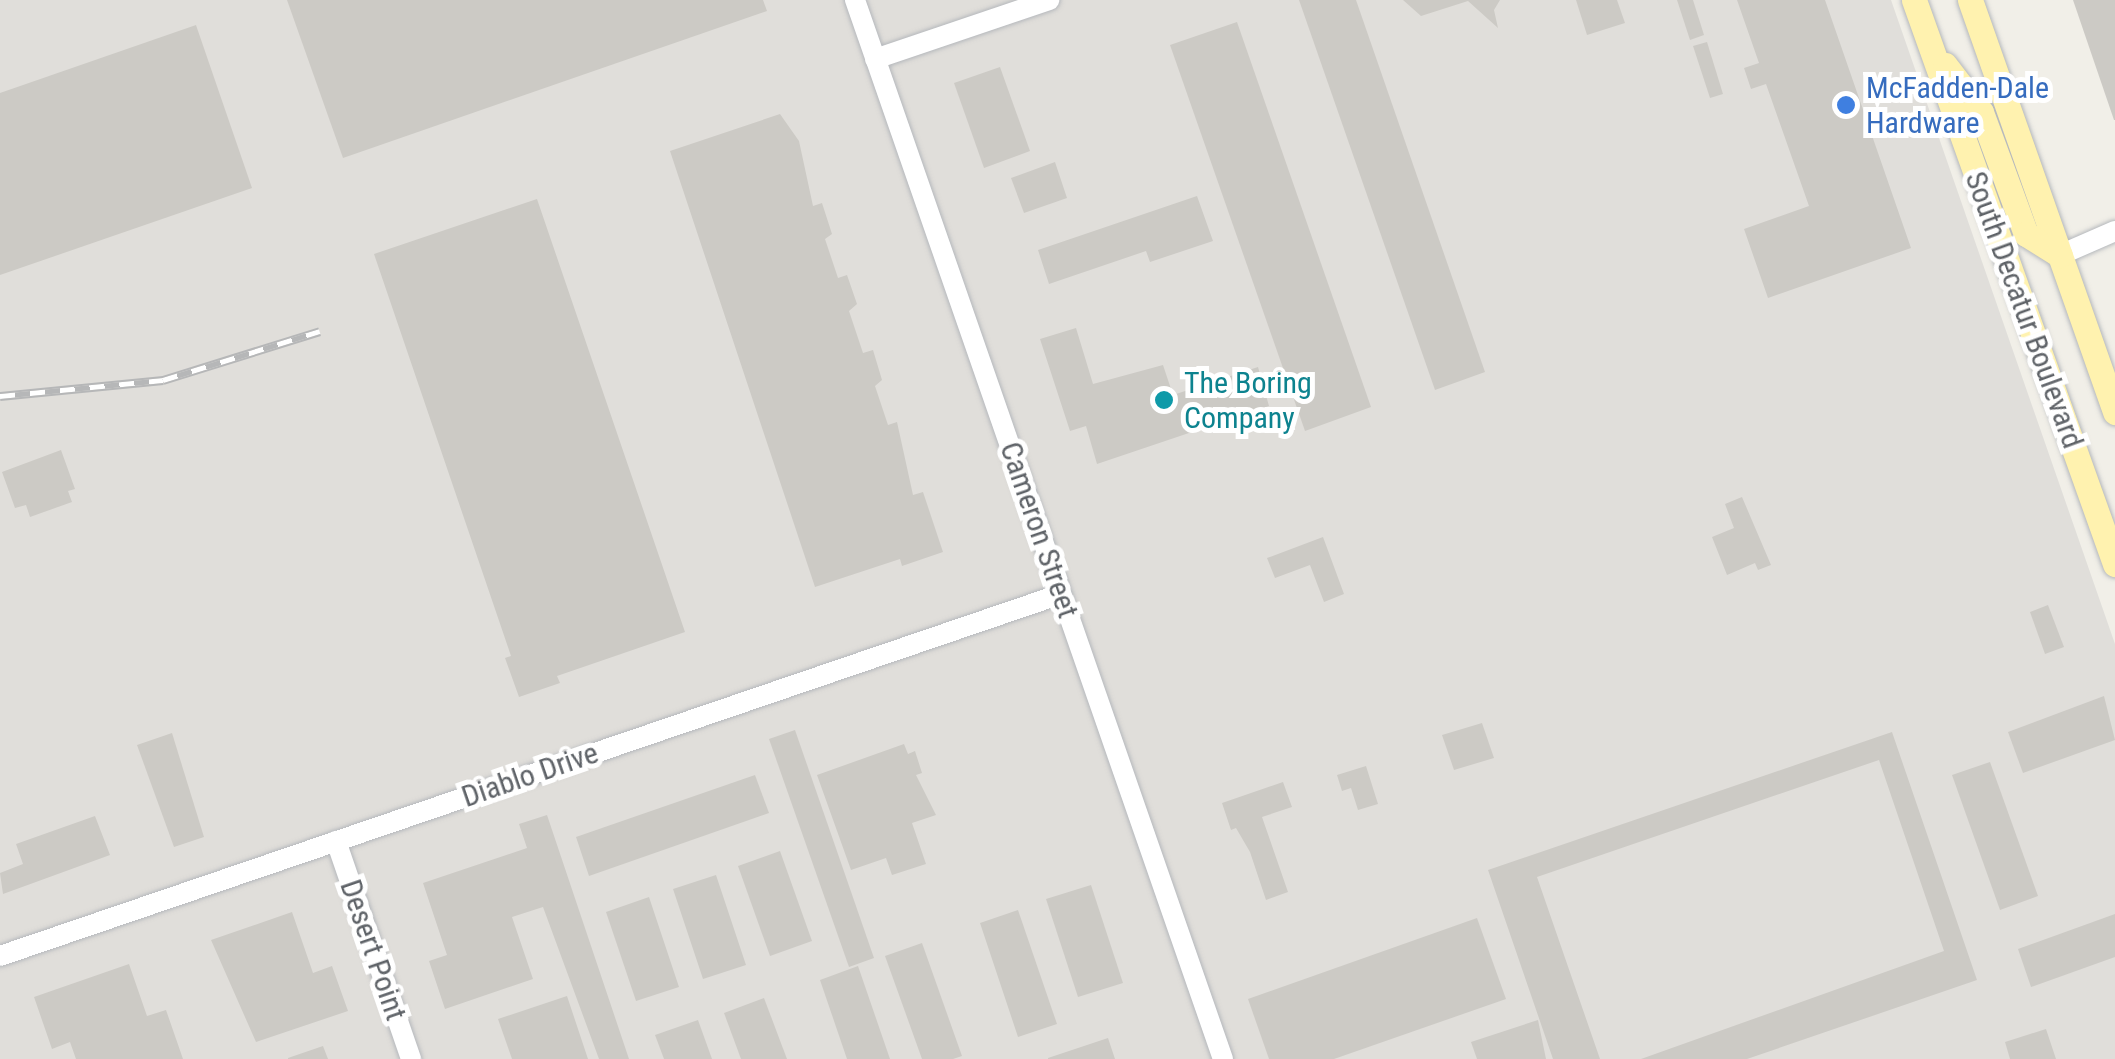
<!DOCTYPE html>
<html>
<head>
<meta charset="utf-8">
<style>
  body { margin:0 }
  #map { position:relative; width:2115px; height:1059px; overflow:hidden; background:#f1efe8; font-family:"Roboto Condensed",sans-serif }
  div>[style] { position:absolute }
  .industrial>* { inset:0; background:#e0deda }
  .building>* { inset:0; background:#cccac5 }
  .roads { filter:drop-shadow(0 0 2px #b5b8bc) drop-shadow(0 0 2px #b5b8bc) }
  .minor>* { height:20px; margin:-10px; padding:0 10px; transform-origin:10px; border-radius:10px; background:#fff }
  .major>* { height:25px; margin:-12.5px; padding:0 12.5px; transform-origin:12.5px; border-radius:12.5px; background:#fff2af }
  .rail>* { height:9px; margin-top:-4.5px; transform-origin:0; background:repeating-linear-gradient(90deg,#fff 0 15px,#b6b7b8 0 30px); box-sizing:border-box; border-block:2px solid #b6b7b8 }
  .dots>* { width:28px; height:28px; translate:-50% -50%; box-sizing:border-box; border:5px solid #fff; border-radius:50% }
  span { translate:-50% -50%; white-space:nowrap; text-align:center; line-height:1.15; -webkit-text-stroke:10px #fff; paint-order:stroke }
  .shop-label { font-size:30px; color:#366cbe }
  .left { translate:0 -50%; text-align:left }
  .street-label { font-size:30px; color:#5f6368 }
  .culture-label { font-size:30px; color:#0d838f }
</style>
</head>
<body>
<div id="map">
  <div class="industrial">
    <div style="clip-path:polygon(0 0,1891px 0,2115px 644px,2115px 1059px,0 1059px)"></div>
  </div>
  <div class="building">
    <div style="clip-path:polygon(287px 0,763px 0,767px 11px,343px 158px)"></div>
    <div style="clip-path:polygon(1299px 0,1356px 0,1485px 372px,1435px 390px)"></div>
    <div style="clip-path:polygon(1403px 0,1500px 0,1494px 10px,1498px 28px,1468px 1px,1421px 16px)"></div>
    <div style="clip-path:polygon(1576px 0,1617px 0,1625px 23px,1587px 35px)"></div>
    <div style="clip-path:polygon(1677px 0,1693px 0,1704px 35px,1690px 40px)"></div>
    <div style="clip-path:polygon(1737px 0,1825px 0,1911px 248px,1768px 298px,1744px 229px,1809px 206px,1766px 84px,1751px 89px,1744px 68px,1759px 63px)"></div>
    <div style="clip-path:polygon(2073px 0,2115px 0,2115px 120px,2114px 120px)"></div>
    <div style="clip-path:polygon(1237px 22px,1371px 407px,1305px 431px,1170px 45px)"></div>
    <div style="clip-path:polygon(196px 25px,252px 188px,0 275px,0 93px)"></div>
    <div style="clip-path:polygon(1707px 42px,1723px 94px,1710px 98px,1693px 46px)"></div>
    <div style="clip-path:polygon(1000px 67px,1030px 151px,984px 168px,954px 83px)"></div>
    <div style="clip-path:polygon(780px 114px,799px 141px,813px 206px,822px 203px,832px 234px,825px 239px,838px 278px,847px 275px,857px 304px,849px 311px,863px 353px,873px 350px,882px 380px,875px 386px,888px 425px,897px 422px,913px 495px,923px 492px,943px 552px,902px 566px,900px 559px,815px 587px,670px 151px)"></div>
    <div style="clip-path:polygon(1055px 162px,1067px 198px,1024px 213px,1011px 178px)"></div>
    <div style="clip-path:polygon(1197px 196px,1213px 241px,1150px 262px,1146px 251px,1049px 284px,1038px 250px)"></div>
    <div style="clip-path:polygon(537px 199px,685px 632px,557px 676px,560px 683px,519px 697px,505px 658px,511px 656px,374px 254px)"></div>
    <div style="clip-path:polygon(1076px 328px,1093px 384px,1163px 365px,1173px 395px,1258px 367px,1269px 406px,1097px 464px,1086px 426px,1070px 431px,1040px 339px)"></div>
    <div style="clip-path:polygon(61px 450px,75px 489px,68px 491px,72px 502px,30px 517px,26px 505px,15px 508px,2px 472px)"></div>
    <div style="clip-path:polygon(1742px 497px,1771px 565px,1758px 570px,1755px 563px,1727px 575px,1712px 537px,1734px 528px,1725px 504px)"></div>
    <div style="clip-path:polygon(1323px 537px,1344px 594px,1324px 602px,1310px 565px,1275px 578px,1267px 558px)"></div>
    <div style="clip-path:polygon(2048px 605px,2064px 647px,2045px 654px,2030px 612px)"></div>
    <div style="clip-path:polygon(2104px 696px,2115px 740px,2023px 773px,2008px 732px)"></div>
    <div style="clip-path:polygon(1482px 723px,1494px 758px,1454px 770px,1442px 735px)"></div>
    <div style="clip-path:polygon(795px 730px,874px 958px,849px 967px,769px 739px)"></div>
    <div style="clip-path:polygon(1892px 732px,1977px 980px,1747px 1059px,1641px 1059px,1944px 951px,1879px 760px,1537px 877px,1600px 1059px,1553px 1059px,1488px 870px)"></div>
    <div style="clip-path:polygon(172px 733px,204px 837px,174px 847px,137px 745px)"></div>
    <div style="clip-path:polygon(904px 744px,908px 754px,915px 751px,922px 773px,916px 775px,936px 815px,912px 823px,926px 864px,892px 875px,886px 858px,851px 870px,817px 775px)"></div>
    <div style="clip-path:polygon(1990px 762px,2038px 896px,2000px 910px,1952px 775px)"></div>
    <div style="clip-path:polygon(1366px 766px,1378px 804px,1358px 810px,1351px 788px,1342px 791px,1337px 775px)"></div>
    <div style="clip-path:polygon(755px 775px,769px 813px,589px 876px,576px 837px)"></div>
    <div style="clip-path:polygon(1283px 782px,1292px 807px,1262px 817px,1288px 892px,1266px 900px,1250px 852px,1236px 828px,1231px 830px,1222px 803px)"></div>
    <div style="clip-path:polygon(547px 815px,629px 1059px,599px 1059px,543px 907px,512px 917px,533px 979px,445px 1009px,429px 961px,447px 955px,423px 883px,527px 848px,519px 824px)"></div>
    <div style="clip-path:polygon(95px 816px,110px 855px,3px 894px,0 873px,23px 864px,16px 844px)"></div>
    <div style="clip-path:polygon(780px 851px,812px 941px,770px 956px,738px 866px)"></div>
    <div style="clip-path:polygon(716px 875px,746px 965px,703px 979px,673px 889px)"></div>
    <div style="clip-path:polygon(1091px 885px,1123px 983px,1078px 997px,1046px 899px)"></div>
    <div style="clip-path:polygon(649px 897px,679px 987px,636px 1001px,606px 912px)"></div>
    <div style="clip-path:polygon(1018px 910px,1057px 1024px,1018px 1037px,980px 923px)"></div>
    <div style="clip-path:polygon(292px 912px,313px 973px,332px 966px,348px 1011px,256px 1042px,211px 940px)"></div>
    <div style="clip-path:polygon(2115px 914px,2115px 957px,2031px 987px,2018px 949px)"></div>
    <div style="clip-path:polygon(1477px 918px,1506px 999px,1334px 1059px,1269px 1059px,1248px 999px)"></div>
    <div style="clip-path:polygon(922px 943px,962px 1056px,953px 1059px,922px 1059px,885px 956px)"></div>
    <div style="clip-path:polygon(129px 964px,147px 1016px,166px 1010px,183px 1059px,76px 1059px,70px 1042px,52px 1049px,34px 997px)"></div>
    <div style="clip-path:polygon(858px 966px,890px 1059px,847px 1059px,820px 980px)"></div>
    <div style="clip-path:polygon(567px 996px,588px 1059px,512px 1059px,498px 1019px)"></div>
    <div style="clip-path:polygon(764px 998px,787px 1059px,741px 1059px,724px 1013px)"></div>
    <div style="clip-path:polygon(698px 1020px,712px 1059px,664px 1059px,655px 1035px)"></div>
    <div style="clip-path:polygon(1538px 1020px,1546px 1059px,1477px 1059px,1471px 1042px)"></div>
    <div style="clip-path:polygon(2046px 1029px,2056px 1059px,2010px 1059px,2005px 1042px)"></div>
    <div style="clip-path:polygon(1108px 1038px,1115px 1059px,1048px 1059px,1048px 1058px)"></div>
    <div style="clip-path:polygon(323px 1046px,328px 1059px,288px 1059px,288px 1058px)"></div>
  </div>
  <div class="roads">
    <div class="minor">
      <div style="left:855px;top:0;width:1121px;rotate:70.84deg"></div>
      <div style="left:875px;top:59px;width:184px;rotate:-18.7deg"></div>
      <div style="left:2060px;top:255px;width:60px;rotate:-23.6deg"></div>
      <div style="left:336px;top:841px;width:231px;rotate:71deg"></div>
      <div style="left:0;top:956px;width:1121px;rotate:-18.84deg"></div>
    </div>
    <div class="major">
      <div style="left:1914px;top:0;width:599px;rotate:70.38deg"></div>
      <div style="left:1970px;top:0;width:437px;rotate:70.6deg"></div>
      <div style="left:1945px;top:65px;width:59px;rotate:52.5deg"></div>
      <div style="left:1981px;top:112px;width:130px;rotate:69.8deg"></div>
      <div style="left:2026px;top:234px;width:40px;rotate:32deg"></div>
    </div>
  </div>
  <div class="rail">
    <div style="left:0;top:396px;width:164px;rotate:-5.6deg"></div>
    <div style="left:163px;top:380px;width:164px;rotate:-17.3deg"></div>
  </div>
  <div class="dots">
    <div style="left:1846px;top:105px;background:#3f7fe0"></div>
    <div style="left:1164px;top:400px;background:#0f9aa8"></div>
  </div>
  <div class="shop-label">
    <span class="left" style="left:1866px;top:105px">McFadden-Dale<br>Hardware</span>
  </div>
  <div class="street-label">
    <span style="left:2024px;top:310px;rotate:70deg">South Decatur Boulevard</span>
    <span style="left:1039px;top:530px;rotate:71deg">Cameron Street</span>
    <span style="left:530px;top:775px;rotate:-19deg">Diablo Drive</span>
    <span style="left:373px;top:950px;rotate:71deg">Desert Point</span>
  </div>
  <div class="culture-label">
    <span class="left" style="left:1184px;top:400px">The Boring<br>Company</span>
  </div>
</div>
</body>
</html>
